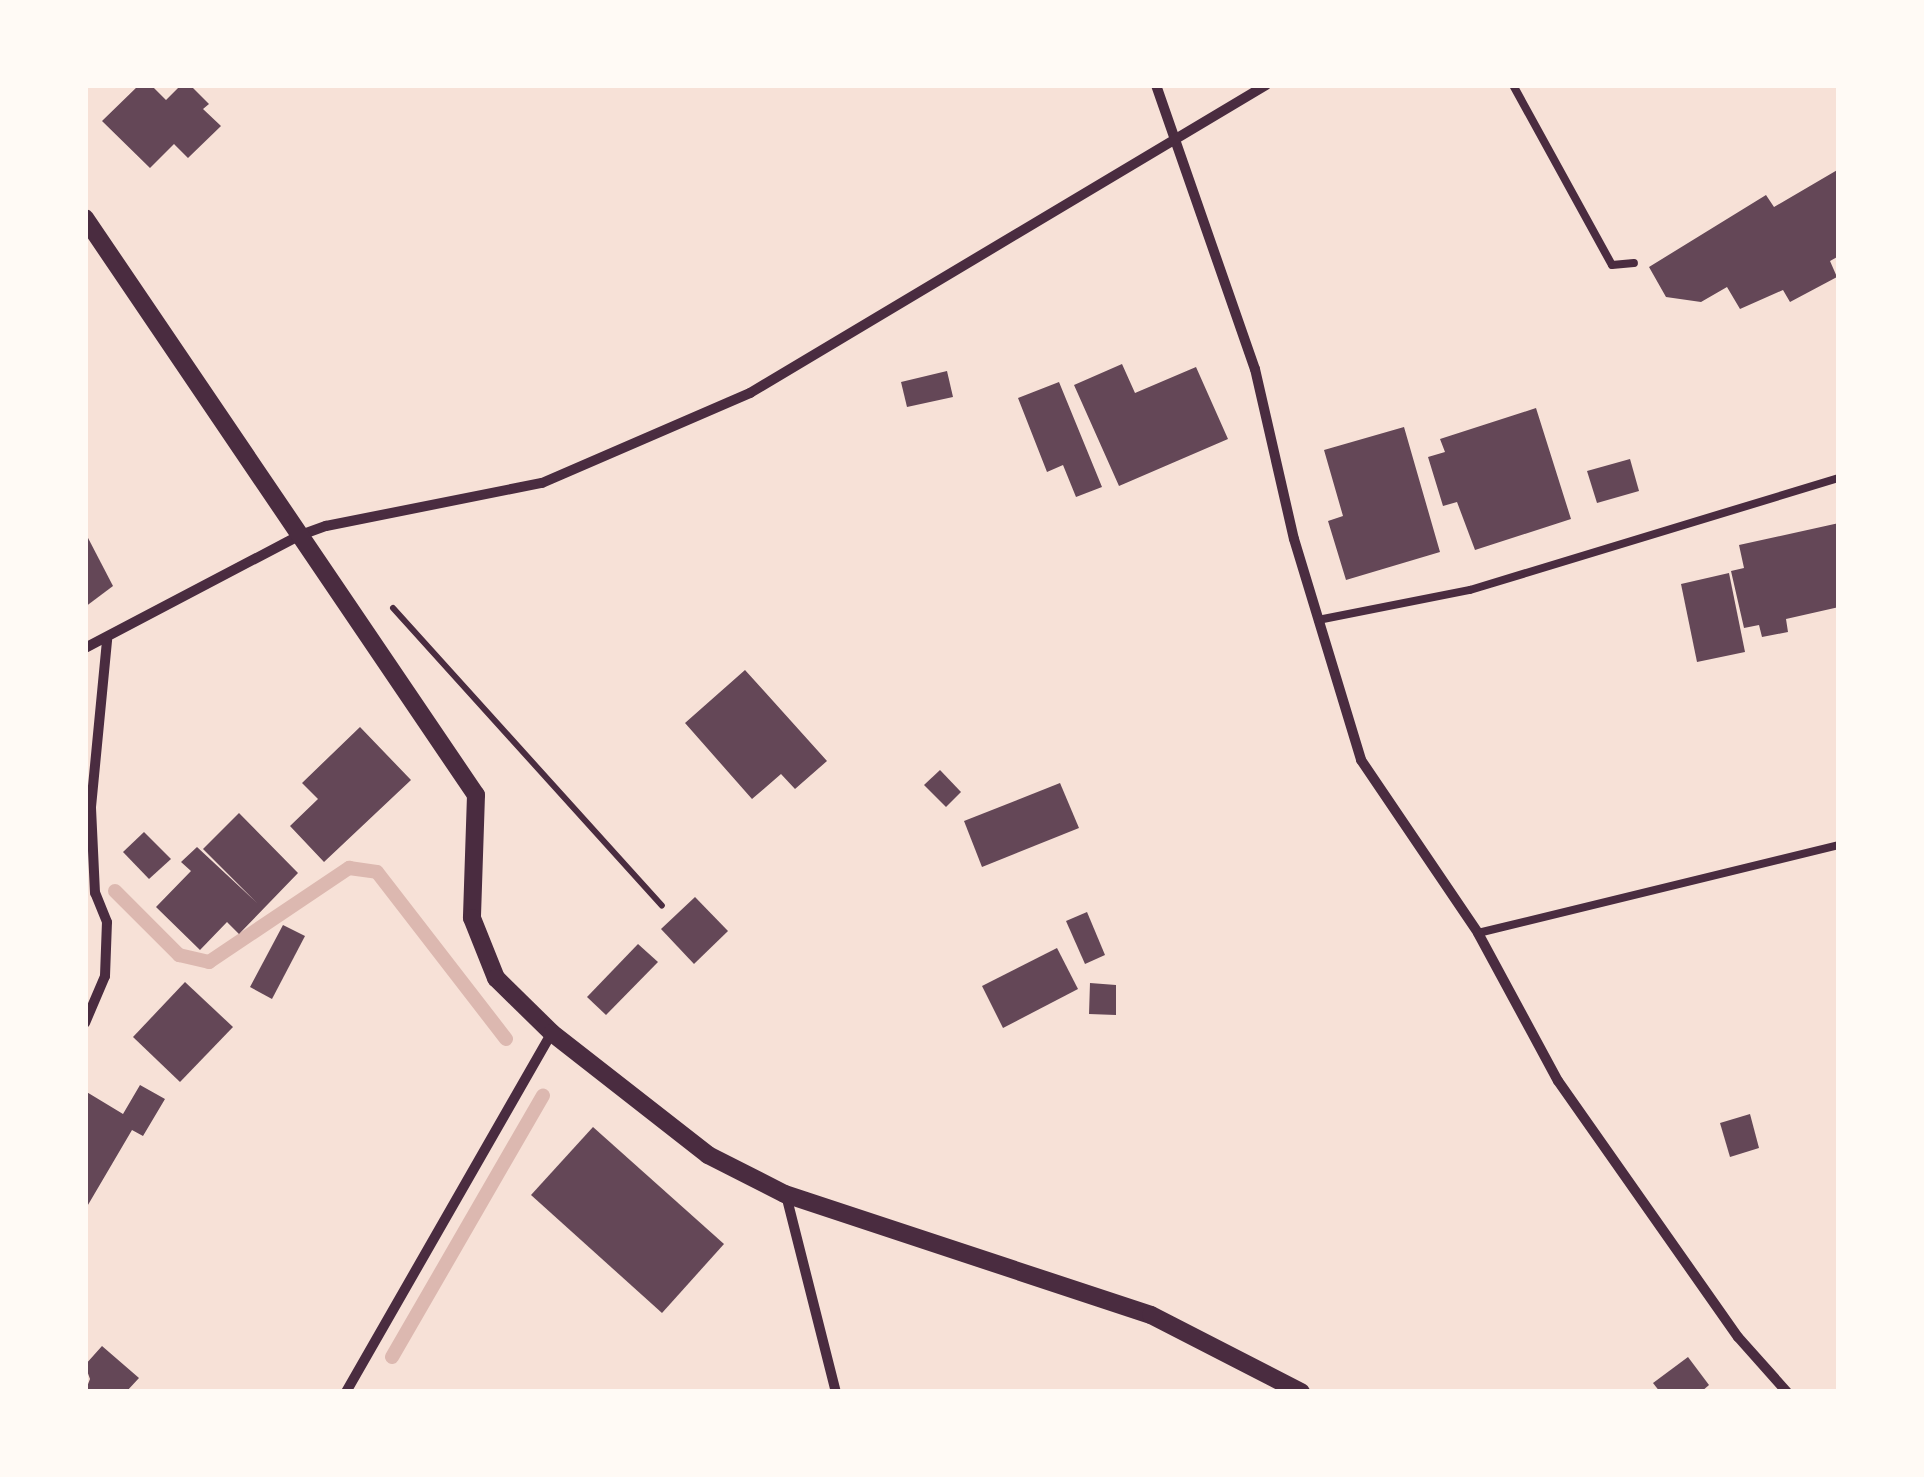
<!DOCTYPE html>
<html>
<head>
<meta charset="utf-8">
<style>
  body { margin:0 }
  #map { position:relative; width:1924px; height:1477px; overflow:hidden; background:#f7e1d7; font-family:"Fira Sans",sans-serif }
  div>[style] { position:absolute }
  .stream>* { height:14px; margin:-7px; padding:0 7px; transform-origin:7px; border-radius:7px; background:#dcb8b0 }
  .building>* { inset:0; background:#644757 }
  .path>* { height:6px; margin:-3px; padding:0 3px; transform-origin:3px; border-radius:3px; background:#4a2c40 }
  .service>* { height:8px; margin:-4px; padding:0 4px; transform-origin:4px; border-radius:4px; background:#4a2c40 }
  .minor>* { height:10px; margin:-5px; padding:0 5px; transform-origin:5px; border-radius:5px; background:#4a2c40 }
  .tertiary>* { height:18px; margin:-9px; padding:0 9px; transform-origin:9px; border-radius:9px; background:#4a2c40 }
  span { translate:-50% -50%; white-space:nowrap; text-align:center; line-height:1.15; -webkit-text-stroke:8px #fffaf5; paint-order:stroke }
  .frame { position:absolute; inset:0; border:88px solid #fffaf5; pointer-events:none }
</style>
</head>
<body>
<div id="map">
  <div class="stream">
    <div style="left:115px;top:891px;width:91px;rotate:45deg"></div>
    <div style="left:179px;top:955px;width:31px;rotate:13deg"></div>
    <div style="left:209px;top:962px;width:169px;rotate:-33.9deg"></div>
    <div style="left:349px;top:868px;width:28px;rotate:8deg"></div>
    <div style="left:377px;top:872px;width:211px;rotate:52.3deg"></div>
    <div style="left:392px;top:1357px;width:302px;rotate:-60deg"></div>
  </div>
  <div class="building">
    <div style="clip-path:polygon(139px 85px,151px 85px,166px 100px,181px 85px,190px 85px,209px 104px,203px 109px,221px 126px,188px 158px,174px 144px,150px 168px,102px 121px)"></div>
    <div style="clip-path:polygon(1839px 169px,1839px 256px,1830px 261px,1837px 277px,1790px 302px,1783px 290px,1740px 309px,1727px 287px,1701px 302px,1666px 297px,1649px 267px,1766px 195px,1774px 207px)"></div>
    <div style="clip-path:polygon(1122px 364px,1135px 393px,1196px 367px,1228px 439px,1119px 486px,1074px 385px)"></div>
    <div style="clip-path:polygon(947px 371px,953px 397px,907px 407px,901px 382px)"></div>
    <div style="clip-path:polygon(1059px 382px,1102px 487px,1076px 497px,1063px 465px,1047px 472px,1018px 398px)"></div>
    <div style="clip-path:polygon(1536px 408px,1571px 519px,1475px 550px,1457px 502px,1443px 506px,1428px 457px,1445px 452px,1440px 439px)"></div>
    <div style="clip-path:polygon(1404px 427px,1440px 552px,1346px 580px,1328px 521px,1343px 516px,1324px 450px)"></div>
    <div style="clip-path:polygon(1630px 459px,1639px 491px,1597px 503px,1587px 471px)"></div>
    <div style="clip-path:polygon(1839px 523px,1839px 607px,1786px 619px,1788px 632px,1762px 637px,1759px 625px,1744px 628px,1731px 571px,1744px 568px,1739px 545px)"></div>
    <div style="clip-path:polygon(87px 536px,113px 586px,85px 607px,85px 538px)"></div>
    <div style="clip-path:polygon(1729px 573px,1745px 652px,1697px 662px,1681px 584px)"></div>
    <div style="clip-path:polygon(745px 670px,827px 761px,795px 789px,781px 774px,752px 799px,685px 723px)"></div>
    <div style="clip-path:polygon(360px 727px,411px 780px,324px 862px,290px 826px,318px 799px,302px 783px)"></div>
    <div style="clip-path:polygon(940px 770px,961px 792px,946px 807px,924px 785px)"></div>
    <div style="clip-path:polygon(1060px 783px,1079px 828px,982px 867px,964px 821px)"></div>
    <div style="clip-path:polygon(239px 813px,298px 873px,239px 934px,227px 922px,200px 950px,156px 907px,191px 871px,181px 862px,197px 847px,257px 903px,203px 849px)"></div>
    <div style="clip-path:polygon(144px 832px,171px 859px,149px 879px,123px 852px)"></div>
    <div style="clip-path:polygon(695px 897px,728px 931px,694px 964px,661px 929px)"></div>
    <div style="clip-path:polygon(1087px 912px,1105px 955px,1085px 964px,1066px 921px)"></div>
    <div style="clip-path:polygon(283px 925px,305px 936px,272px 999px,250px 987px)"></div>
    <div style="clip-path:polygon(638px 944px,658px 962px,606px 1015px,587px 997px)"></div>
    <div style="clip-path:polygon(1057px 948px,1078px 989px,1003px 1028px,982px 986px)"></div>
    <div style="clip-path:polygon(185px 982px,233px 1027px,180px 1082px,133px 1037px)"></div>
    <div style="clip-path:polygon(1090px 983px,1116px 985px,1116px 1015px,1089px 1014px)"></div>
    <div style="clip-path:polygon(140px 1085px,165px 1099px,143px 1136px,132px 1130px,85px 1210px,85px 1091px,123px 1114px)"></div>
    <div style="clip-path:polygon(1750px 1114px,1759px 1148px,1730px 1157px,1720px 1123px)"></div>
    <div style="clip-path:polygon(593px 1127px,724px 1244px,662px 1313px,531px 1195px)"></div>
    <div style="clip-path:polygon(102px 1346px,139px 1378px,126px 1392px,85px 1392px,90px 1379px,85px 1365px)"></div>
    <div style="clip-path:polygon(1688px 1357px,1709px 1385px,1701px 1392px,1660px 1392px,1653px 1383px)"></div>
  </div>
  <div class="path">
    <div style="left:393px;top:608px;width:401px;rotate:47.9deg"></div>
  </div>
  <div class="service">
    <div style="left:1513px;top:85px;width:205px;rotate:61.2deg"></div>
    <div style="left:1612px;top:265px;width:22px;rotate:-5deg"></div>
    <div style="left:1318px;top:620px;width:155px;rotate:-11.2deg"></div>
    <div style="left:1470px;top:590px;width:386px;rotate:-16.9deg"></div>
    <div style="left:1478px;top:933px;width:372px;rotate:-13.7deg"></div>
  </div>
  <div class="minor">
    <div style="left:1156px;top:85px;width:301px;rotate:70.8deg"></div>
    <div style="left:1255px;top:369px;width:174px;rotate:77.1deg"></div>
    <div style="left:1294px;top:539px;width:231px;rotate:73.1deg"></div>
    <div style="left:1361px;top:760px;width:209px;rotate:55.9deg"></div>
    <div style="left:1478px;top:933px;width:168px;rotate:61.6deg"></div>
    <div style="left:1558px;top:1081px;width:313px;rotate:54.9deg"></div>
    <div style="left:1738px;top:1337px;width:74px;rotate:48.3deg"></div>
    <div style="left:85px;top:648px;width:241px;rotate:-27.7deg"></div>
    <div style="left:298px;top:536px;width:30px;rotate:-20deg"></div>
    <div style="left:326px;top:526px;width:220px;rotate:-11.3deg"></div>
    <div style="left:542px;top:483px;width:227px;rotate:-23.4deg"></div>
    <div style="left:750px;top:393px;width:601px;rotate:-30.83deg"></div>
    <div style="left:85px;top:1023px;width:51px;rotate:-66.9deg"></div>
    <div style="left:105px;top:976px;width:54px;rotate:-87.9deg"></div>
    <div style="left:107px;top:922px;width:31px;rotate:-112deg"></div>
    <div style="left:95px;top:893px;width:86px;rotate:-92.7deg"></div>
    <div style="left:91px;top:807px;width:168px;rotate:-84.5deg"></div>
    <div style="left:786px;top:1195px;width:203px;rotate:75.8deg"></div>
    <div style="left:346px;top:1392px;width:414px;rotate:-60.2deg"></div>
  </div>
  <div class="tertiary">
    <div style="left:85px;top:218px;width:697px;rotate:55.88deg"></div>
    <div style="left:476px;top:795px;width:123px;rotate:91.9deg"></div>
    <div style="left:472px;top:918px;width:65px;rotate:68.2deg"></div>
    <div style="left:496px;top:978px;width:78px;rotate:44.5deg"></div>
    <div style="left:552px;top:1033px;width:198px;rotate:38deg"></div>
    <div style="left:708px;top:1155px;width:86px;rotate:26.9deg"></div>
    <div style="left:785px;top:1194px;width:385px;rotate:18.3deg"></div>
    <div style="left:1151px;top:1315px;width:169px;rotate:27.2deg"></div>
  </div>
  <div class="frame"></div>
</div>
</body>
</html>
